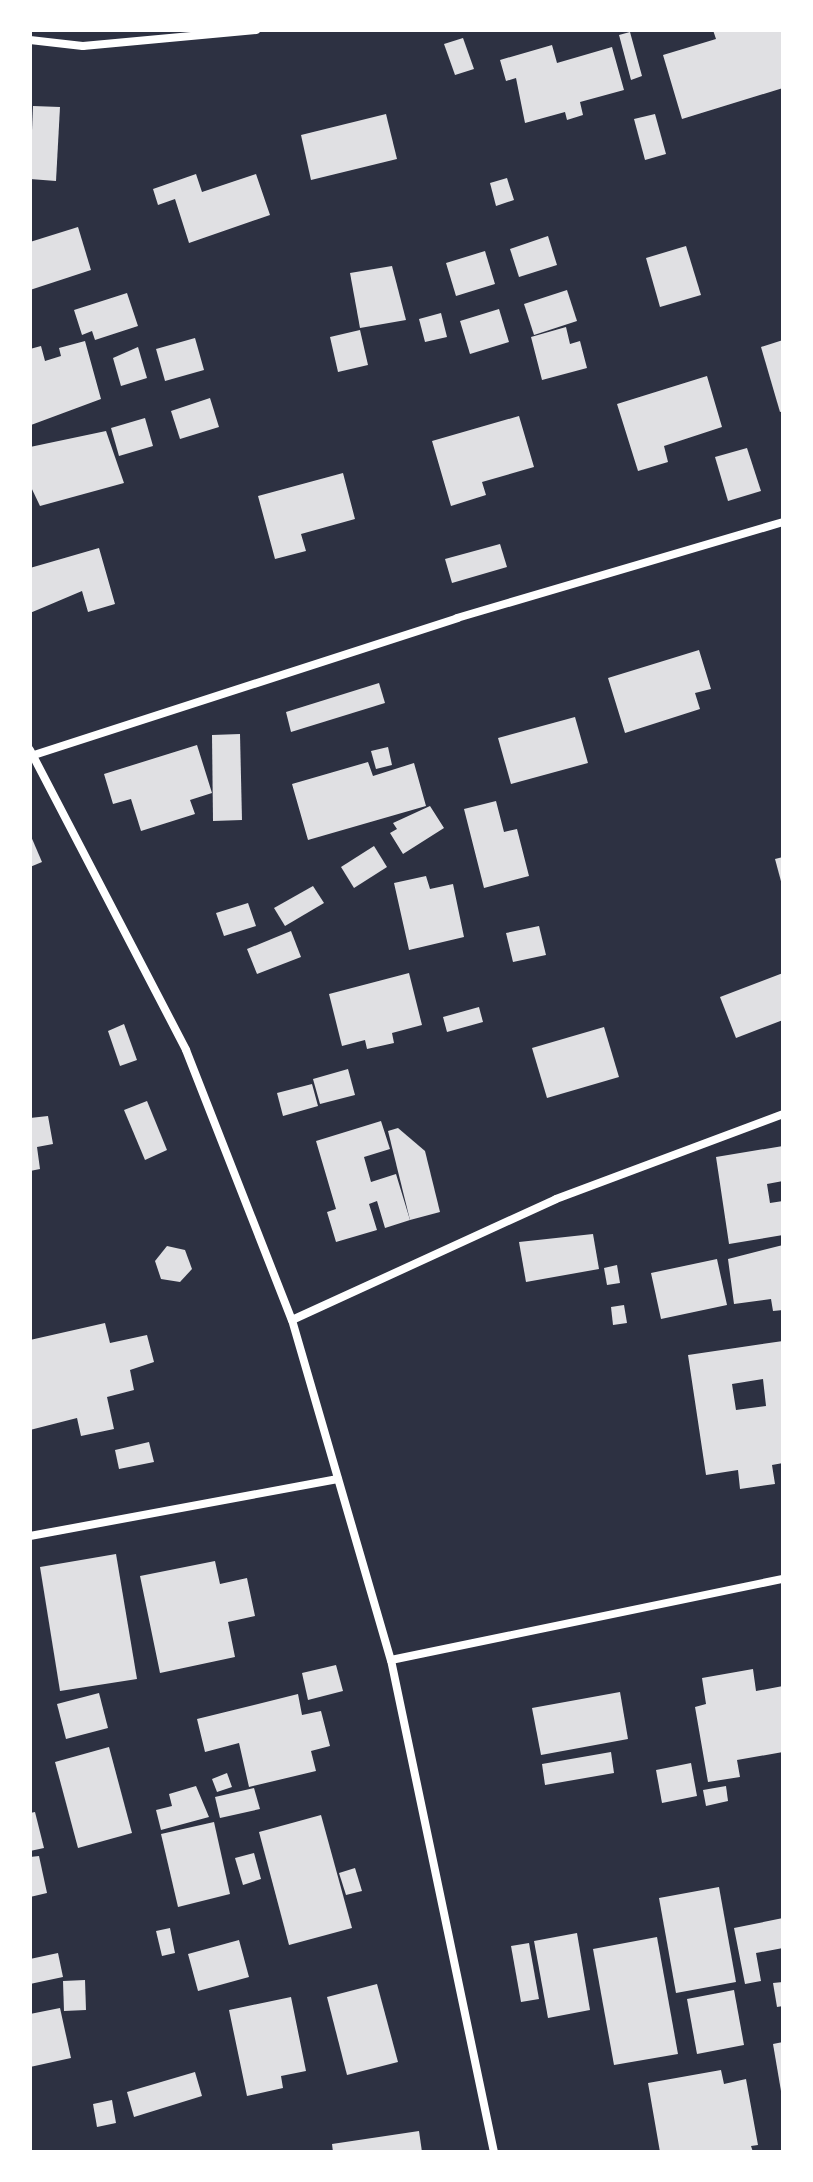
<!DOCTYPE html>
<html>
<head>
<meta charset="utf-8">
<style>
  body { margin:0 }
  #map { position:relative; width:813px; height:2182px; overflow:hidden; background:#2d3142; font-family:"PT Serif",serif }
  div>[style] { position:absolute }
  .building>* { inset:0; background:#e0e0e3 }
  .minor>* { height:8px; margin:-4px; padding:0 4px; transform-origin:4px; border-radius:4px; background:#fff }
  span { translate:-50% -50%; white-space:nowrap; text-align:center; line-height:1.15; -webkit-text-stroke:6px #fff; paint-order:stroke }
  .frame { position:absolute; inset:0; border:32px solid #fff; pointer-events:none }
</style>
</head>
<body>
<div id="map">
  <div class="building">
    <div style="clip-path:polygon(713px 30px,782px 30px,783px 88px,682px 119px,663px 55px,716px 39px)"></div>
    <div style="clip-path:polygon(630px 32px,642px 76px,631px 80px,619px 35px)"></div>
    <div style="clip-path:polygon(463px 38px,474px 69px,455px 75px,444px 44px)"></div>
    <div style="clip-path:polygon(552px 45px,557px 63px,612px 47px,624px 90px,580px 102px,583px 115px,567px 120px,565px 112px,525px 123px,516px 78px,506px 81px,500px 60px)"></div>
    <div style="clip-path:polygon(33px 106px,60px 107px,56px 181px,30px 179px)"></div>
    <div style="clip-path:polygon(386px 114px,397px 159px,311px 180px,301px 135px)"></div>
    <div style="clip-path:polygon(655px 114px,666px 154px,645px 160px,634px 119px)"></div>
    <div style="clip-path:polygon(196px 174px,202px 192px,256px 174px,270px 215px,189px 243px,175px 199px,158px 205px,153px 189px)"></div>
    <div style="clip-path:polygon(507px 178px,514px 200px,496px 206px,490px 183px)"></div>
    <div style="clip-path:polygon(78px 227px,91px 270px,30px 290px,30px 242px)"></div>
    <div style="clip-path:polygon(548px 236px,557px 265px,519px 277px,510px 249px)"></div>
    <div style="clip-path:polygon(686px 246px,701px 295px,660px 307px,646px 258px)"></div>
    <div style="clip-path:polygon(485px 251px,495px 284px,456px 296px,446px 263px)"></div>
    <div style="clip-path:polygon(392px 266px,406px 320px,360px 328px,350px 273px)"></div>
    <div style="clip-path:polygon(567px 290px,577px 321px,534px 335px,524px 304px)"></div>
    <div style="clip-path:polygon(127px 293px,138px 326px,95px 340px,92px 331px,82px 335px,74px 310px)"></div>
    <div style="clip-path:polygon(499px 309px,509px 342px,470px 354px,460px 321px)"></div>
    <div style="clip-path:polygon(441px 313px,447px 337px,425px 342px,419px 319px)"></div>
    <div style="clip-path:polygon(566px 327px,570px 344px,580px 341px,587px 368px,542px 380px,531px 337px)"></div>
    <div style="clip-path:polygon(360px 330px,368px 365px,338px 372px,330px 337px)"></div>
    <div style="clip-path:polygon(195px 338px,204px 370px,165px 381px,156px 349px)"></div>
    <div style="clip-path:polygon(783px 340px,783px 411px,780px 412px,761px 347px)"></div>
    <div style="clip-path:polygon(85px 341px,101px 399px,31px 425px,30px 349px,41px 346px,45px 361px,61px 356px,59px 348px)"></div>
    <div style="clip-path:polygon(138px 347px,147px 378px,121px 386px,113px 358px)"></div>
    <div style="clip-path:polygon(707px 376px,722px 427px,664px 446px,668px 462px,638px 471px,617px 404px)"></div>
    <div style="clip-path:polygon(210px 398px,219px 427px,180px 439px,171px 411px)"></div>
    <div style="clip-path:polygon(519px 416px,534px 467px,482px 482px,486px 495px,451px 506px,432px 441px)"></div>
    <div style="clip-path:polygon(145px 418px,153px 446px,119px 456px,111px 428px)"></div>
    <div style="clip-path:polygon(106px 431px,124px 483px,40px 506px,30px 485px,30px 447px)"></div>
    <div style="clip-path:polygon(747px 448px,761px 491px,728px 501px,715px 457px)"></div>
    <div style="clip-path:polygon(343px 473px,355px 519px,301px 534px,306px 551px,275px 559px,258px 496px)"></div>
    <div style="clip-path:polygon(500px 544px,507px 567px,452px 583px,445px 559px)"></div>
    <div style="clip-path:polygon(99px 548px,115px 604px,88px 612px,82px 591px,30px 613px,30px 568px)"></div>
    <div style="clip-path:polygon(699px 650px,711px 689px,695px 693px,700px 709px,625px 733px,608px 678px)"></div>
    <div style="clip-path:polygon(379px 683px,385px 703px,291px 732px,286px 712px)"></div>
    <div style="clip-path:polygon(575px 717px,588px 763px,511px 784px,498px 738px)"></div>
    <div style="clip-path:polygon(240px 734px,242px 820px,213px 821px,212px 735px)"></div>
    <div style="clip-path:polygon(197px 745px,212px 793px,190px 800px,195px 814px,141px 831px,131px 799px,113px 804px,104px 774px)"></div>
    <div style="clip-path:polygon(388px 747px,392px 765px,376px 769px,371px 751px)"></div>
    <div style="clip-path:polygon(368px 762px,373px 776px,414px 763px,426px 806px,308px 840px,292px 784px)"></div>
    <div style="clip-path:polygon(496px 801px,504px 832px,517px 829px,529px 876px,484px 888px,464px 809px)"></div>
    <div style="clip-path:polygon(430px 806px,444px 828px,403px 854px,390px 833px,397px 829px,393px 823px)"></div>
    <div style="clip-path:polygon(30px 834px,42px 862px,30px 867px)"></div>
    <div style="clip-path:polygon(374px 846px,387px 867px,354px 888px,341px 867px)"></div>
    <div style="clip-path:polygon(783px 857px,783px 885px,782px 885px,775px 859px)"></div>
    <div style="clip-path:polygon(426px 876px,430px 889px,453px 884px,464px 937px,409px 950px,394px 883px)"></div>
    <div style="clip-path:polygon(313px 886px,324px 903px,285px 926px,274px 908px)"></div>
    <div style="clip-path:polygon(248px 903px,256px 926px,224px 936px,216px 913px)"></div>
    <div style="clip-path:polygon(539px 926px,546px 955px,513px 962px,506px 933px)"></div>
    <div style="clip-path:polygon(291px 931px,301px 957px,257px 974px,247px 949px)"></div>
    <div style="clip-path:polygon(409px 973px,422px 1025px,392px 1033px,394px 1043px,367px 1049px,365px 1040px,342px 1046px,329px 994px)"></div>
    <div style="clip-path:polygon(783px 973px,783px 1020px,736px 1038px,720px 997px)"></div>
    <div style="clip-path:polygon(479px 1007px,483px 1022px,447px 1032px,443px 1017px)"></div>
    <div style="clip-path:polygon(124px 1024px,137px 1060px,120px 1066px,108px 1031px)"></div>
    <div style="clip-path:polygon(604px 1027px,619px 1077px,547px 1098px,532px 1048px)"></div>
    <div style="clip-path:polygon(348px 1069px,355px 1095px,320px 1104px,313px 1079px)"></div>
    <div style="clip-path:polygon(312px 1084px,318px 1106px,283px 1116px,277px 1093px)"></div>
    <div style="clip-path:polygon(147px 1101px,167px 1150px,145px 1160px,124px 1110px)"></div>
    <div style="clip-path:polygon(48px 1116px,53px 1144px,37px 1147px,40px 1169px,30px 1171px,30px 1118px)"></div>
    <div style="clip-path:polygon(381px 1121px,390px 1149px,364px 1157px,371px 1182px,396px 1174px,410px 1220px,385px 1228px,377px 1201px,369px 1204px,377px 1230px,336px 1242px,327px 1212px,336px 1209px,316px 1141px)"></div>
    <div style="clip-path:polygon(398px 1128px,425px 1151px,440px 1212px,410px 1220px,388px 1131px)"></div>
    <div style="clip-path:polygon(783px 1146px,783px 1181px,767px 1184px,770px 1203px,783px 1201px,783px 1235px,729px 1244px,716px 1157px)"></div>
    <div style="clip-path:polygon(593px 1234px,599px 1269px,526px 1282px,519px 1242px)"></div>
    <div style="clip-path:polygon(783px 1245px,783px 1310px,773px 1311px,771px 1299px,734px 1304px,728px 1259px)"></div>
    <div style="clip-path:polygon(167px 1246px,185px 1250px,192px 1269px,180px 1282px,161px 1279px,155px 1261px)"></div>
    <div style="clip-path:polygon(717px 1259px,727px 1305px,661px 1319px,651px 1273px)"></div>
    <div style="clip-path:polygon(617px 1265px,620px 1283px,607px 1285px,604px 1268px)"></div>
    <div style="clip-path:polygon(624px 1305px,627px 1323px,613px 1325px,611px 1307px)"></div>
    <div style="clip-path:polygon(105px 1323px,110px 1343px,147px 1335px,154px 1362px,130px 1370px,134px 1390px,107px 1397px,114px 1429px,81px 1436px,77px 1418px,30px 1430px,30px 1340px)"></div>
    <div style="clip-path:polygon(evenodd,783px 1341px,783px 1463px,772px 1465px,775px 1484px,740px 1489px,738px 1470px,706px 1475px,688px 1355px,783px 1341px,763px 1379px,766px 1406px,736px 1410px,732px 1384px,763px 1379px)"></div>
    <div style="clip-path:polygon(149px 1442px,154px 1462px,119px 1469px,115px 1450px)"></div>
    <div style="clip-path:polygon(116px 1554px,137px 1679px,60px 1691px,40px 1567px)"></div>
    <div style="clip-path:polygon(215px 1561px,220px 1584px,247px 1578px,255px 1616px,228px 1622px,235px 1657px,160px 1673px,140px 1576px)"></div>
    <div style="clip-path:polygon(336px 1665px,343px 1691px,308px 1700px,302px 1673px)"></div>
    <div style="clip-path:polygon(753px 1669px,756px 1691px,783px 1686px,783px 1752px,737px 1760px,740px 1777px,708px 1782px,695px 1707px,706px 1704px,702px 1678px)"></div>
    <div style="clip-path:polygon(620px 1692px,628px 1739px,541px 1755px,532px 1708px)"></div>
    <div style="clip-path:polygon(99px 1693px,108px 1728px,66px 1739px,57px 1704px)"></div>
    <div style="clip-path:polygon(298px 1694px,302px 1715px,321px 1711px,330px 1746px,311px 1751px,316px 1771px,249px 1787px,239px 1743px,205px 1752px,197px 1719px)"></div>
    <div style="clip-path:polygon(109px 1747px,132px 1833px,78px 1848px,55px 1762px)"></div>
    <div style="clip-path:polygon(611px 1752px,614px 1773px,545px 1785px,542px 1764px)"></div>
    <div style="clip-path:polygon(691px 1763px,697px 1796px,662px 1803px,656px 1770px)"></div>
    <div style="clip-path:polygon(227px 1773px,232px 1787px,217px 1792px,212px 1779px)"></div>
    <div style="clip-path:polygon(196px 1786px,209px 1817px,161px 1830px,156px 1810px,172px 1806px,169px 1794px)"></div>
    <div style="clip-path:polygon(726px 1786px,728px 1801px,706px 1806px,703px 1790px)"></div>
    <div style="clip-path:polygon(254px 1788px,260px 1809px,220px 1818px,215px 1797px)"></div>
    <div style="clip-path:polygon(35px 1812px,44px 1848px,30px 1851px,30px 1813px)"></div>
    <div style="clip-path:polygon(321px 1815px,352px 1928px,289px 1945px,259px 1832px)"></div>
    <div style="clip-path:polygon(214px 1822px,230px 1894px,178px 1907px,161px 1834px)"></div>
    <div style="clip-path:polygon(254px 1853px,261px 1879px,243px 1885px,235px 1858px)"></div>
    <div style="clip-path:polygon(39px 1856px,47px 1893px,30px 1897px,30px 1857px)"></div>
    <div style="clip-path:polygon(355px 1868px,362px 1891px,346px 1895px,339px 1873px)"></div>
    <div style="clip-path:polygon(719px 1887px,736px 1982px,676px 1993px,659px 1898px)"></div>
    <div style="clip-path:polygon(783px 1918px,783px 1948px,756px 1953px,761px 1981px,745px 1984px,734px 1928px)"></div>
    <div style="clip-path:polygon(170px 1928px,175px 1953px,162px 1956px,156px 1931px)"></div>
    <div style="clip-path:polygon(577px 1933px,590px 2010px,548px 2018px,534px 1941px)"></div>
    <div style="clip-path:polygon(657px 1937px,678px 2054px,614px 2065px,593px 1949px)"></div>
    <div style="clip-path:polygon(239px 1940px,249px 1977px,198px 1991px,188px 1954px)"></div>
    <div style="clip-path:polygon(529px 1943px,539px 1999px,521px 2002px,511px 1946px)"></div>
    <div style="clip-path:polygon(58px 1953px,63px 1977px,30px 1984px,30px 1959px)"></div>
    <div style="clip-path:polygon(85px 1980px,86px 2010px,64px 2011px,63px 1981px)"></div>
    <div style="clip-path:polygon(783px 1982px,783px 2006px,777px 2007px,773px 1983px)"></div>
    <div style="clip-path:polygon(377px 1984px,398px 2062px,347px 2075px,327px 1997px)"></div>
    <div style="clip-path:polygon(734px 1990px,744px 2045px,697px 2054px,687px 1999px)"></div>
    <div style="clip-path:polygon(291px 1997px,306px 2071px,281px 2076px,283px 2088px,247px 2096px,229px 2010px)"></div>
    <div style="clip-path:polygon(60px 2008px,71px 2058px,30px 2067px,30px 2014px)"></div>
    <div style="clip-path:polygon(783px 2042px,783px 2091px,781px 2091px,773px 2044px)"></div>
    <div style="clip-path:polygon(721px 2070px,724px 2084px,746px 2079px,758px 2145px,751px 2146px,753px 2152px,660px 2152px,648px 2083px)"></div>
    <div style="clip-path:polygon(195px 2072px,202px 2096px,134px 2117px,127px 2092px)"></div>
    <div style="clip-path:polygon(112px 2100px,116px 2123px,97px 2127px,93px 2104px)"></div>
    <div style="clip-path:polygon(419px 2131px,422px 2152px,333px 2152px,332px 2144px)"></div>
  </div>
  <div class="minor">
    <div style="left:30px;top:40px;width:53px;rotate:6.5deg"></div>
    <div style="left:83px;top:46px;width:174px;rotate:-5.3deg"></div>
    <div style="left:30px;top:750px;width:338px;rotate:62.5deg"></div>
    <div style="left:186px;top:1050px;width:290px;rotate:68.6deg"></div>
    <div style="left:292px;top:1320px;width:354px;rotate:73.8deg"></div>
    <div style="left:391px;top:1660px;width:503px;rotate:78.18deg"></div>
    <div style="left:34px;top:755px;width:445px;rotate:-17.9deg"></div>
    <div style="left:457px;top:618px;width:340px;rotate:-16.4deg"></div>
    <div style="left:292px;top:1320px;width:290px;rotate:-24.6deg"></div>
    <div style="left:556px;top:1199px;width:242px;rotate:-20.5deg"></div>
    <div style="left:30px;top:1536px;width:313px;rotate:-10.5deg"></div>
    <div style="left:391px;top:1660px;width:400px;rotate:-11.7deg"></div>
  </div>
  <div class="frame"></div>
</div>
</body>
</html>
